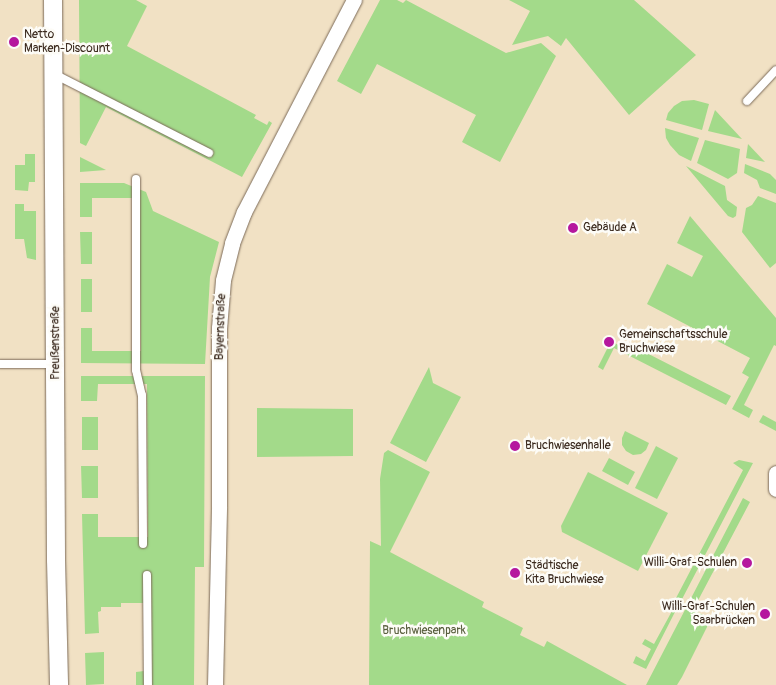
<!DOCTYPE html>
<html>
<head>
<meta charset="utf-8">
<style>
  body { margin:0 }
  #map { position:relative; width:776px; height:685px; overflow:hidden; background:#f1e1c4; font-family:Pangolin,sans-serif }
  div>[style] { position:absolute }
  .green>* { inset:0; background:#a3da8a }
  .roads { filter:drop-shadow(0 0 1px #7b6a58) drop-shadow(0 0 1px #7b6a58) }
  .service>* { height:8px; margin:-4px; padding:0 4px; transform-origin:4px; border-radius:4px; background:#fff }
  .minor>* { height:15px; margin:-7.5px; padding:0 7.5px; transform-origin:7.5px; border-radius:7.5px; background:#fff }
  .tertiary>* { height:18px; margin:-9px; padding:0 9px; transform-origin:9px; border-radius:9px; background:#fff }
  .dots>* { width:14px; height:14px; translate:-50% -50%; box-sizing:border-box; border:2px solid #fdfcf7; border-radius:50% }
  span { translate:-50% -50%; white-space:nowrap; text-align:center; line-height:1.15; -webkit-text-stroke:5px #fdfcf7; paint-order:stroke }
  .poi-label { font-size:12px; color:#3b2a1e }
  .left { translate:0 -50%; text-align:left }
  .right { translate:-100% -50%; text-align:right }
  .street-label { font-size:12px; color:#3b2a1e }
  .park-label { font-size:12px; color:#5a5f3e }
</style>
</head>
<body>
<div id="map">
  <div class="green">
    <div style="clip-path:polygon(79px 0,136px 0,147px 6px,127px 46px,256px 115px,254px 118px,267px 125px,269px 121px,272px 123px,242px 177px,106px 107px,86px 146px,80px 143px)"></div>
    <div style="clip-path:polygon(380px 0,397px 0,403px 3px,406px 0,506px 53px,541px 43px,556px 56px,500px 162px,462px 142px,476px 115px,377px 64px,361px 94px,337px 81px)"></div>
    <div style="clip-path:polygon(509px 0,634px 0,696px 55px,629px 115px,566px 38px,561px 46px,548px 36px,512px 45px,530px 11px)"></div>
    <div style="clip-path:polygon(694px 100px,709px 104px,702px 130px,666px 120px,668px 113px,674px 106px,682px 101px)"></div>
    <div style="clip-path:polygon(715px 110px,742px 139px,708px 131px)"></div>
    <div style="clip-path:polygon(665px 128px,699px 138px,691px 161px,679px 155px,670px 145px,666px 138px)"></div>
    <div style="clip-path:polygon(705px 140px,740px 149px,737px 173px,728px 179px,697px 163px)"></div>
    <div style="clip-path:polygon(748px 144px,765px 162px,746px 158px)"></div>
    <div style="clip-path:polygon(25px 154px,35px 154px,35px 182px,29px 182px,28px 191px,15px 190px,15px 165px,25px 165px)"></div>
    <div style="clip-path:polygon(80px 157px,106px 170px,80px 172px)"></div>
    <div style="clip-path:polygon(745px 164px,770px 174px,776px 180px,776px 194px,760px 188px,757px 180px,744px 173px)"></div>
    <div style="clip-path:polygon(686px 166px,725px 186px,727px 200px,737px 207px,736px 216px,733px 218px,728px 216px)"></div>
    <div style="clip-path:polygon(80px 183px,124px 183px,146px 192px,153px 211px,219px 242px,210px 277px,205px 364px,81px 363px,81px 328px,92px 328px,92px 351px,141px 351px,139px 198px,92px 198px,92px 217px,80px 217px)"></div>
    <div style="clip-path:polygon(758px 196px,776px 203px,776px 263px,770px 268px,742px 232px,746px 208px,752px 205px)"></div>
    <div style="clip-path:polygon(15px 204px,24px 204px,24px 211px,36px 211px,36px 260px,27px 258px,24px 239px,15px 239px)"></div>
    <div style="clip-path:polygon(690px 216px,776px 318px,776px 346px,774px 345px,744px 405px,753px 410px,749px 418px,732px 409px,749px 377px,742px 373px,750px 358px,647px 304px,667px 264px,692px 277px,703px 256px,677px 243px)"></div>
    <div style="clip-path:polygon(80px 232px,92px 232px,92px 264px,81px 264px)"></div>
    <div style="clip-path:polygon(81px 279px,92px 279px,92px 312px,81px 312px)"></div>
    <div style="clip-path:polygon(611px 341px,624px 348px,627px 343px,731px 396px,726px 405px,614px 348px,603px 370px,598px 367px)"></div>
    <div style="clip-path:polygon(429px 367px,433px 383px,461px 397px,426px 462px,390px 443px)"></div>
    <div style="clip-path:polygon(81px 376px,205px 376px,204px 567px,195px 567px,194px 685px,136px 685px,136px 672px,144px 671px,144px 603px,121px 603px,121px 607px,101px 607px,101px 611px,98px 612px,99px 633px,85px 634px,82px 514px,98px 514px,98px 537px,148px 537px,147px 384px,98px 384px,97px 401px,81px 401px)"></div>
    <div style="clip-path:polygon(257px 408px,353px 409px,353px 456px,257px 457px)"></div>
    <div style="clip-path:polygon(763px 415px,776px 422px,776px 431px,759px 422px)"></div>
    <div style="clip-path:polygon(82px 417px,98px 417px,98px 450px,82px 450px)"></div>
    <div style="clip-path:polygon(625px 431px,649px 443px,646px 450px,641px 454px,633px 455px,626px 451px,622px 445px,622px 438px)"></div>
    <div style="clip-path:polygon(656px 446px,678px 458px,657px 499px,635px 488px)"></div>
    <div style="clip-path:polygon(388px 450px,430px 472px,390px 552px,484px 602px,482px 607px,523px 628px,520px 635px,544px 647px,547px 641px,627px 685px,369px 685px,370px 541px,381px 546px,380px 479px,384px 453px)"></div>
    <div style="clip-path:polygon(609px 458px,635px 472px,628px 485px,602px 471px)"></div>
    <div style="clip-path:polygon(739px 460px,753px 463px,680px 603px,675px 600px,743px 470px,733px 463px)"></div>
    <div style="clip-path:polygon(81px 466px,98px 466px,98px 498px,82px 498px)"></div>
    <div style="clip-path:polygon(588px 472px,668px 513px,638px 571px,562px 532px,561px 526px)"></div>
    <div style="clip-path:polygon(743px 498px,750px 502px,693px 610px,711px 619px,682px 677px,677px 685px,646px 685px)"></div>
    <div style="clip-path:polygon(666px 599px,678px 606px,646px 669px,633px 663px,636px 656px,645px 661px,651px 649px,642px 644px,645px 639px,654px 644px,672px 611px,663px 606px)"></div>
    <div style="clip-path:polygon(104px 652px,104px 684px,86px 685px,85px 653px)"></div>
  </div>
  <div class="roads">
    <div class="service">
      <div style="left:54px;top:74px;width:174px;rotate:27deg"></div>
      <div style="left:747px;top:101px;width:42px;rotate:-46.9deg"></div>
      <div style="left:136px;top:179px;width:191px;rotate:90deg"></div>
      <div style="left:136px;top:370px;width:26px;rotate:77deg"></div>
      <div style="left:142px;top:395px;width:149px;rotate:89.6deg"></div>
      <div style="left:0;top:364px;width:54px"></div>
      <div style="left:147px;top:575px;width:110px;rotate:89.5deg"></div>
    </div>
    <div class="minor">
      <div style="left:776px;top:473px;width:16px;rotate:90deg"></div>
      <div style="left:215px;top:685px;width:179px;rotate:-88.7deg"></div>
      <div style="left:219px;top:506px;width:178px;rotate:-90deg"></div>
      <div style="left:219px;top:328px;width:48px;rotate:-85.2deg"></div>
      <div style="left:223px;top:280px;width:38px;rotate:-76deg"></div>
      <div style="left:232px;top:243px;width:33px;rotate:-69deg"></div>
      <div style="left:244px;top:212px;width:239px;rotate:-62.6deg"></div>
    </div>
    <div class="tertiary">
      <div style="left:53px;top:0;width:560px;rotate:89.69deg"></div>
      <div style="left:56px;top:560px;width:125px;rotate:88.6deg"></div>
    </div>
  </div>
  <div class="dots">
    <div style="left:14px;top:42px;background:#b5179e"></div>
    <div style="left:573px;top:228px;background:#b5179e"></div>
    <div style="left:609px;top:342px;background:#b5179e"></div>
    <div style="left:515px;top:446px;background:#b5179e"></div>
    <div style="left:747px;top:563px;background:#b5179e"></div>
    <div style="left:515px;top:573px;background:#b5179e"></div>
    <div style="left:765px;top:614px;background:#b5179e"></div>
  </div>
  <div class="poi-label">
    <span class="left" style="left:24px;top:42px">Netto<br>Marken-Discount</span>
    <span class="left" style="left:583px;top:228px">Gebäude A</span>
    <span class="left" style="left:619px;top:342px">Gemeinschaftsschule<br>Bruchwiese</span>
    <span class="left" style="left:525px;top:446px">Bruchwiesenhalle</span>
    <span class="right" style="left:737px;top:563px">Willi-Graf-Schulen</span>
    <span class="left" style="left:525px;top:573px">Städtische<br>Kita Bruchwiese</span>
    <span class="right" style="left:755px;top:614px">Willi-Graf-Schulen<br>Saarbrücken</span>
  </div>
  <div class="street-label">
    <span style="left:221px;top:327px;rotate:-88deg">Bayernstraße</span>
    <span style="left:56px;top:343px;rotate:-90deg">Preußenstraße</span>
  </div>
  <div class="park-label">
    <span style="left:424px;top:631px">Bruchwiesenpark</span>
  </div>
</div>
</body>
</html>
